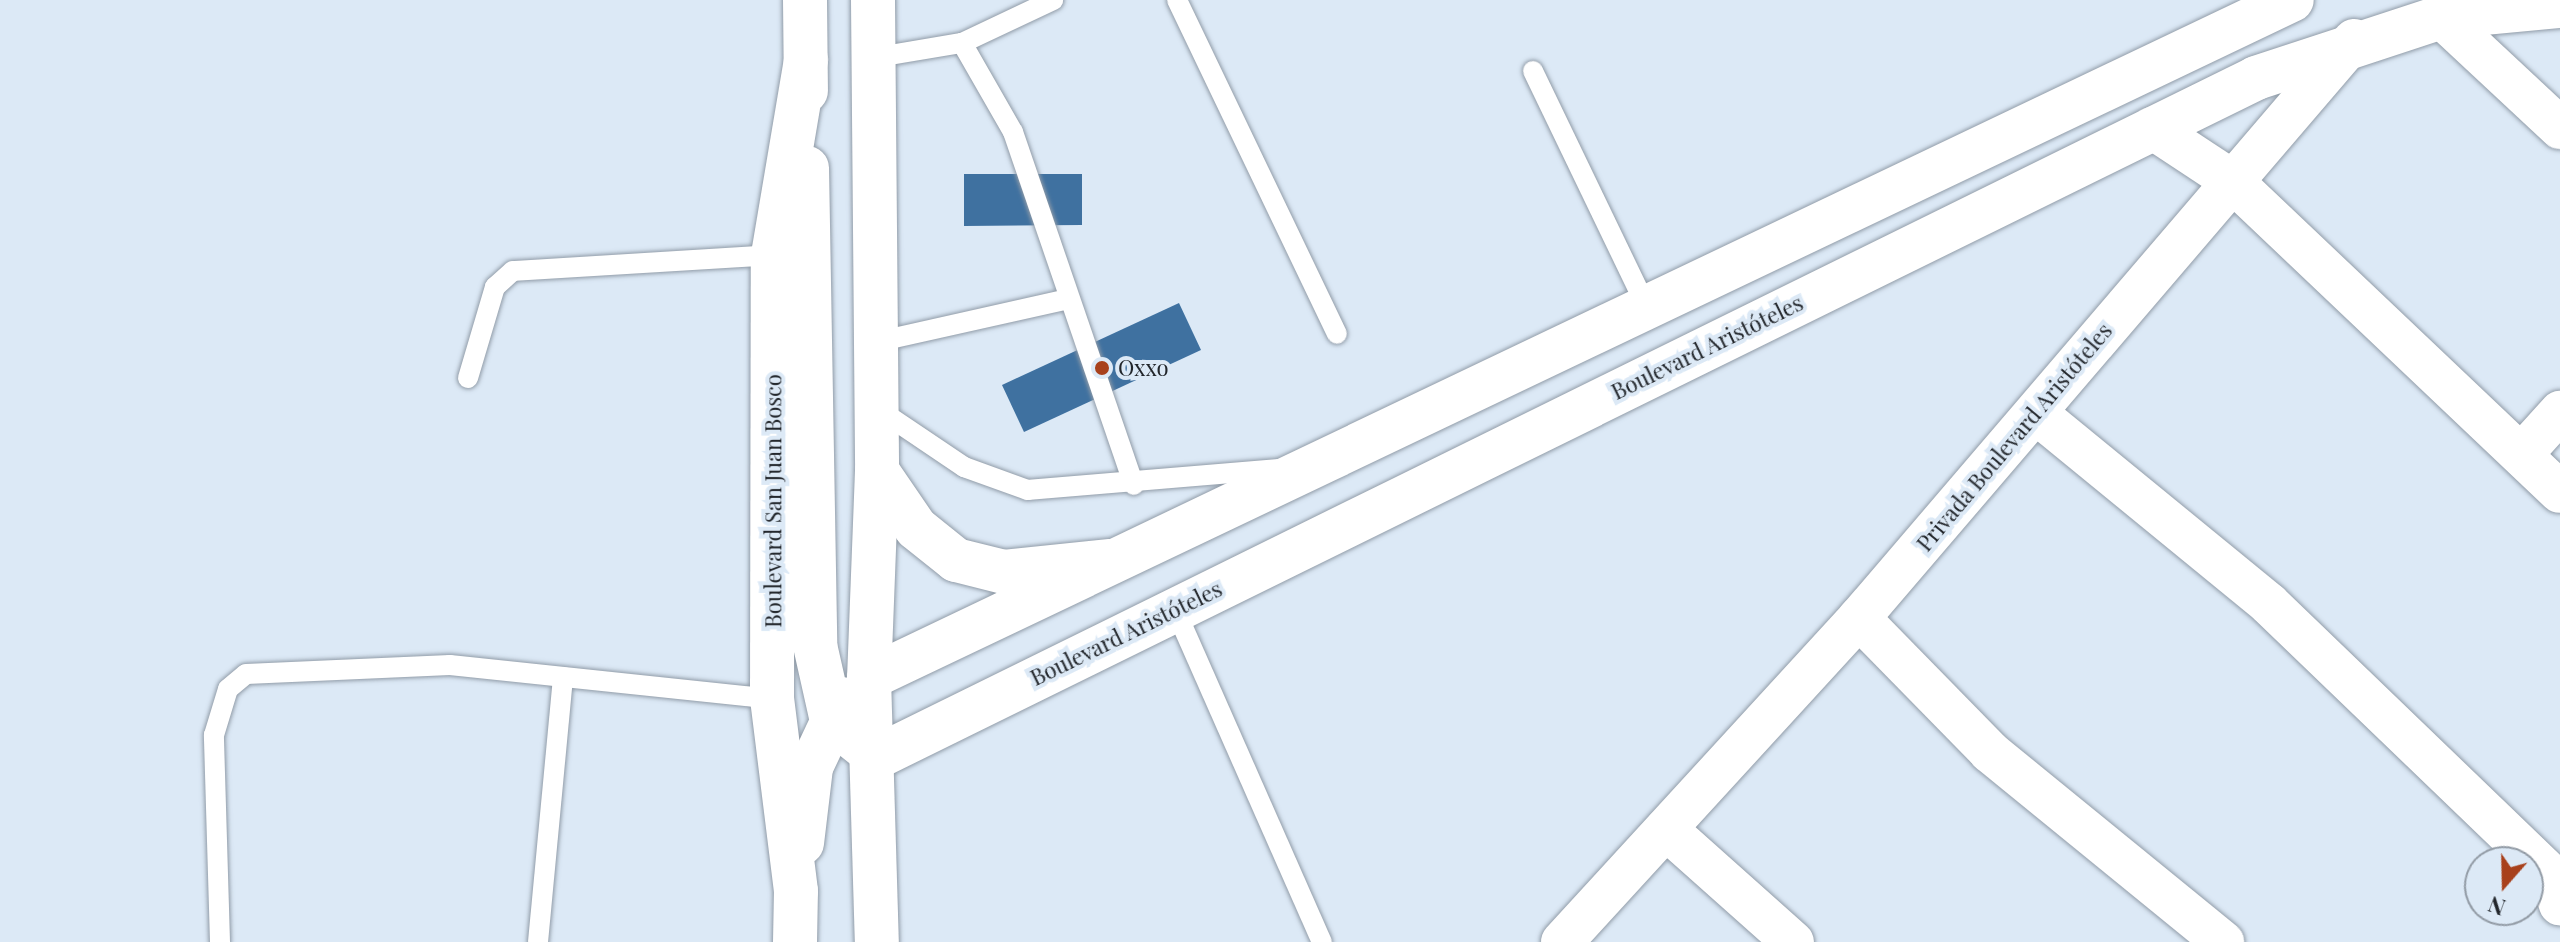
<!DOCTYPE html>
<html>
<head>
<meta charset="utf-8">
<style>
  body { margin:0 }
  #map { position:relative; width:2560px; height:942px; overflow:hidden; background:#dce9f6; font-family:"Playfair Display",serif }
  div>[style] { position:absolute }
  .building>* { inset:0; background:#3f71a0 }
  .roads { filter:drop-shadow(0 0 2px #919ca8) drop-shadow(0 0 2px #919ca8) }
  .service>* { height:20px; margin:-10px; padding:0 10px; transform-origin:10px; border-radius:10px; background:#fff }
  .minor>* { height:42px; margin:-21px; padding:0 21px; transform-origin:21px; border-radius:21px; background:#fff }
  .tertiary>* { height:44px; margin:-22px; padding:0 22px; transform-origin:22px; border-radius:22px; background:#fff }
  .primary>* { height:44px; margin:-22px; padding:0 22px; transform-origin:22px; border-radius:22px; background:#fff }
  .dots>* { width:22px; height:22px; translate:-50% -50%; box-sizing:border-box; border:4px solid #dce9f6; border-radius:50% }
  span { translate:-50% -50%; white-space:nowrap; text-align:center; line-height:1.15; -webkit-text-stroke:8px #dce9f6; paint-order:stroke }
  .street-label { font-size:22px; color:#22262b }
  .poi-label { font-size:22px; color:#22262b }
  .left { translate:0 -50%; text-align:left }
  .north { position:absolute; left:2464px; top:846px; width:80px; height:80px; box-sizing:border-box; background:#dce9f6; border:2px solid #929ba5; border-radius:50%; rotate:200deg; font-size:22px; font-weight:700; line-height:32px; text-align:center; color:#22262b }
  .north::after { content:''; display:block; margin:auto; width:28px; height:36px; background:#a8411c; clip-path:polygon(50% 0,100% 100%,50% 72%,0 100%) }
</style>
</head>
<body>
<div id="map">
  <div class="building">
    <div style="clip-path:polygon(964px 174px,1082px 174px,1082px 225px,964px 226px)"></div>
    <div style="clip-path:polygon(1179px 303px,1201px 350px,1024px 432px,1002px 385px)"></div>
  </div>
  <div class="roads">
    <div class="service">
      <div style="left:1177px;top:0;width:370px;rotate:64.4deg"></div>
      <div style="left:962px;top:43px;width:101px;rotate:-25.3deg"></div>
      <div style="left:872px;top:58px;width:91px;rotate:-9.5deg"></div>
      <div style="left:962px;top:43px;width:103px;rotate:60.2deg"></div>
      <div style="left:1013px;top:132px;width:373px;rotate:71.1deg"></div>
      <div style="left:1533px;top:71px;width:263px;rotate:64.3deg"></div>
      <div style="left:876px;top:342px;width:198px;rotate:-12.6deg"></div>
      <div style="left:468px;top:378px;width:95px;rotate:-73.5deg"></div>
      <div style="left:495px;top:287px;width:24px;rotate:-42deg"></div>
      <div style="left:513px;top:271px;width:260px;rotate:-3.5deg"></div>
      <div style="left:878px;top:409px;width:104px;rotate:34deg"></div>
      <div style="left:964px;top:467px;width:68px;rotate:19.8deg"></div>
      <div style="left:1028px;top:490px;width:251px;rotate:-4.8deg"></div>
      <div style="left:1175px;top:609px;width:364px;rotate:66.2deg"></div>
      <div style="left:220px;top:942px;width:207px;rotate:-91.7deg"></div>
      <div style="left:214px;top:735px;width:48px;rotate:-73.1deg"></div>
      <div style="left:228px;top:689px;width:23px;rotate:-40deg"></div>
      <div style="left:246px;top:674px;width:204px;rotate:-2.5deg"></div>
      <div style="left:450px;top:665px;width:324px;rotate:6deg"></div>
      <div style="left:538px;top:942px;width:266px;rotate:-84.6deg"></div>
    </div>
    <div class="minor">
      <div style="left:2441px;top:17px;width:163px;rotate:43deg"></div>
      <div style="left:2152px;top:128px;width:95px;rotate:33.4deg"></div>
      <div style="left:2231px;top:180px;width:453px;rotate:43.5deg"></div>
      <div style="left:2036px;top:413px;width:301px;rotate:39.3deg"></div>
      <div style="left:2269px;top:604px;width:390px;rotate:43.9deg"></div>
      <div style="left:2550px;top:874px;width:32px;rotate:72deg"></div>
      <div style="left:2522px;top:454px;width:57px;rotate:-47.9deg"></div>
      <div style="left:1859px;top:618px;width:187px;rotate:45.6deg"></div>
      <div style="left:1990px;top:752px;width:301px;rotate:39.2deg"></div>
      <div style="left:1666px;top:829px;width:170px;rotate:41.7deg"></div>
      <div style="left:1562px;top:942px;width:440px;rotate:-47.5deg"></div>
      <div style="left:1859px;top:618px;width:761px;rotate:-49.42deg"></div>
    </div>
    <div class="tertiary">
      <div style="left:869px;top:678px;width:1576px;rotate:-25.48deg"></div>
      <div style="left:877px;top:757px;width:1537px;rotate:-26.21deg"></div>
      <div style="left:2256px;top:78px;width:195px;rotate:-18.2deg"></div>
      <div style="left:2441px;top:17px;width:120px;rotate:-5.3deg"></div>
    </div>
    <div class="primary">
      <div style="left:805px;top:0;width:91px;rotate:89.4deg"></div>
      <div style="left:873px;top:0;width:471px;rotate:89.5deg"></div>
      <div style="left:877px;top:471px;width:207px;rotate:92.2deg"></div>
      <div style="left:869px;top:678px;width:264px;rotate:88.3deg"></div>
      <div style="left:807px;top:168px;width:477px;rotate:89deg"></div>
      <div style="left:815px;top:645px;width:78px;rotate:77.4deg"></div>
      <div style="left:832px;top:721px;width:58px;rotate:38.7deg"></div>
      <div style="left:877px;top:471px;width:69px;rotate:55.6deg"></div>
      <div style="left:916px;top:528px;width:51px;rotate:38.7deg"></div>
      <div style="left:956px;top:560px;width:49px;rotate:14deg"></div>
      <div style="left:1004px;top:572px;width:107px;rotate:-5.9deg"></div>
      <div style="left:802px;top:843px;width:77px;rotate:-83.2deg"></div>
      <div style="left:811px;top:767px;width:75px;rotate:-64.8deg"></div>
      <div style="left:795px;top:942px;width:51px;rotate:-88.9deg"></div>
      <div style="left:796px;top:891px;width:193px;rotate:-97.1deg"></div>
      <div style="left:772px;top:699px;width:444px;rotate:-89.9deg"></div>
      <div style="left:773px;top:255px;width:198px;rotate:-80.4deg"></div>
    </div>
  </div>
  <div class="dots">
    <div style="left:1102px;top:368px;background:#a8411c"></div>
  </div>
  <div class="street-label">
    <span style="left:1707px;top:347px;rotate:-26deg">Boulevard Aristóteles</span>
    <span style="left:2014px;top:437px;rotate:-50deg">Privada Boulevard Aristóteles</span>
    <span style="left:773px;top:501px;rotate:-90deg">Boulevard San Juan Bosco</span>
    <span style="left:1126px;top:633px;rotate:-26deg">Boulevard Aristóteles</span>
  </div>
  <div class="poi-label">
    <span class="left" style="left:1118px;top:368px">Oxxo</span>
  </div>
  <div class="north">N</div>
</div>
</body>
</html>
